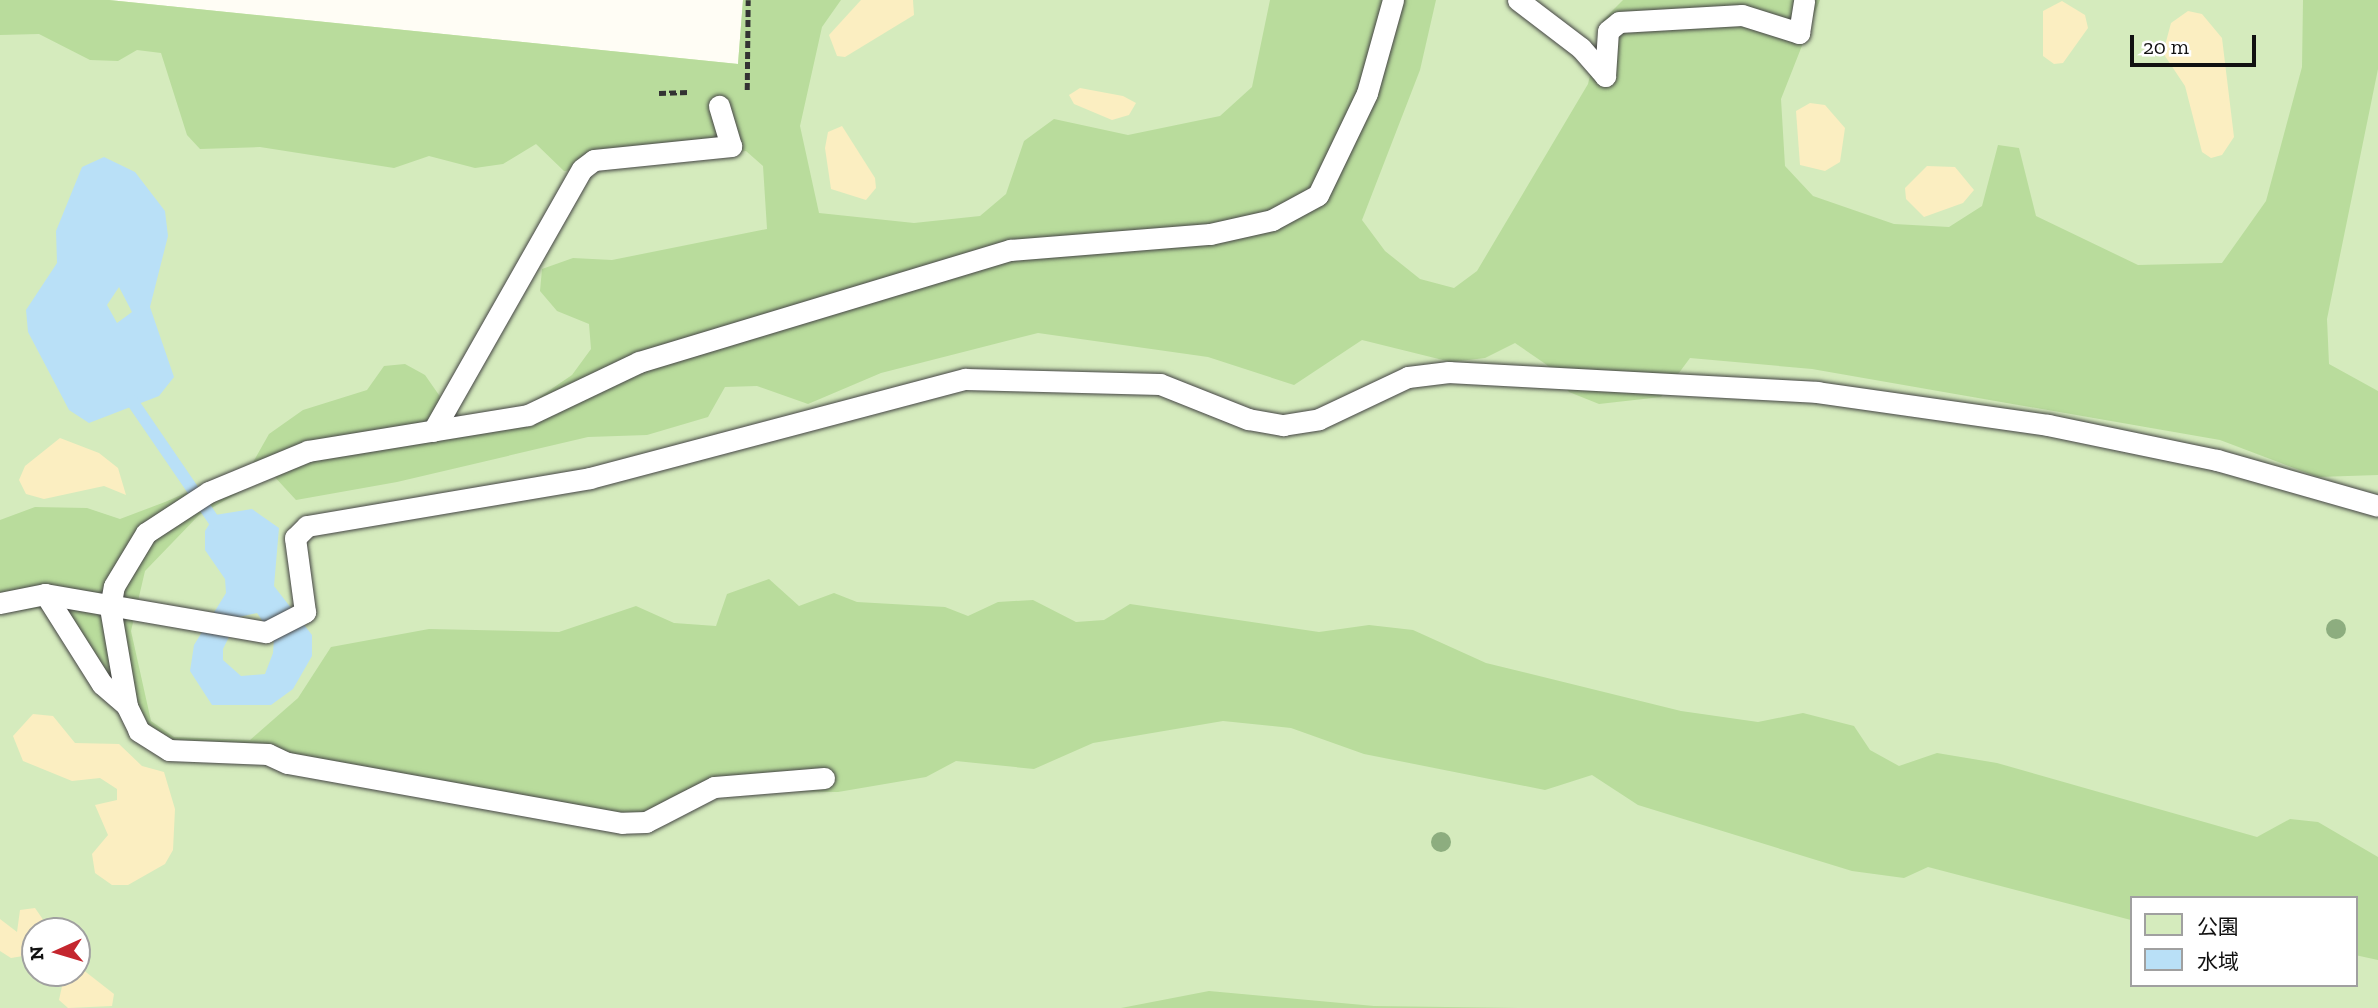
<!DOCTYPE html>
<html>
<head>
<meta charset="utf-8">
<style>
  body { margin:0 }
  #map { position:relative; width:2378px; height:1008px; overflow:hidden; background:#fffdf5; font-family:"Zilla Slab","Noto Sans JP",serif }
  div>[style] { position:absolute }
  .green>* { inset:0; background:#d5ebbd }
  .forest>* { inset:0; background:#b9dc9c }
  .sand>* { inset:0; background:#fbeec1 }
  .water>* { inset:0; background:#b9e0f7 }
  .stream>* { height:12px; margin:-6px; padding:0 6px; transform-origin:6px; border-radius:6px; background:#b9e0f7 }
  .path>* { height:4.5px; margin-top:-2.25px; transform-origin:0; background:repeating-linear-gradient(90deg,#333 0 7px,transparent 0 10.5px) }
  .roads { filter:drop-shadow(0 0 2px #444) drop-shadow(0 0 2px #444) }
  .lane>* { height:21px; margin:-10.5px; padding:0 10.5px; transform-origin:10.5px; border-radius:10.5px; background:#fff }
  .trees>* { width:20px; height:20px; margin:-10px; border-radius:50%; background:#8dad7f }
  span { translate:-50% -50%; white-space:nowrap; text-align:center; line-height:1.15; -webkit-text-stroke:7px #fff; paint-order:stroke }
  .legend { position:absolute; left:2130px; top:896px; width:228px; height:91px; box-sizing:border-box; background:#fff; border:2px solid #a0a0a0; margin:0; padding:9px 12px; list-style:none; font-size:21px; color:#111 }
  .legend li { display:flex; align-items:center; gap:14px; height:35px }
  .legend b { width:35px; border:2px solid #a0a0a0 }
  .north { position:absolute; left:21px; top:917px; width:70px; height:70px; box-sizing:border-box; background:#fff; border:2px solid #a0a0a0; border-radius:50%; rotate:266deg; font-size:19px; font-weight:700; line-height:28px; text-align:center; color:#111 }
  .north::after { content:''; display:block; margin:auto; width:24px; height:32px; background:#c4262e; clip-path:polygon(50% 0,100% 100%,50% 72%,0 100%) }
  .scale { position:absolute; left:2130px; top:35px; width:126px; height:32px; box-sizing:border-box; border:4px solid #111; border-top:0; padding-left:9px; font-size:21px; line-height:24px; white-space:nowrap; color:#111; -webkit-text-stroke:5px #fff; paint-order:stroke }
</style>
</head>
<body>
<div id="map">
  <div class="green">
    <div style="clip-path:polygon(evenodd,0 0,109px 0,738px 64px,743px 0,2378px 0,2378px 1008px,0 1008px,0 0,2131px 898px,2355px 898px,2355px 985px,2131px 985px,2131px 898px,0 0,35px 931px,77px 931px,77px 973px,35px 973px,35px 931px)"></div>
  </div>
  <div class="forest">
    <div style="clip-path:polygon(0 0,109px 0,738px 64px,743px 0,841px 0,822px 27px,800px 126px,819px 213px,914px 223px,980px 216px,1006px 194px,1024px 141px,1054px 119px,1128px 135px,1220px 116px,1252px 87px,1270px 0,1436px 0,1420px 70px,1362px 220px,1385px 251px,1420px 279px,1454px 288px,1477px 271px,1588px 84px,1603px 20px,1623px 0,1820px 0,1781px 99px,1785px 166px,1813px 196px,1894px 224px,1949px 227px,1982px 206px,1998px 145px,2019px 148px,2036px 216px,2138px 265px,2222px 263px,2266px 201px,2302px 67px,2303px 0,2378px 0,2378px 69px,2327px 319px,2329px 364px,2378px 391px,2378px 475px,2318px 477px,2220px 440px,1812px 369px,1690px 358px,1661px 397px,1599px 404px,1569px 392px,1547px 365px,1515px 343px,1485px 358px,1451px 362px,1362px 340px,1294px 385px,1208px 357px,1038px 333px,881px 373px,808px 404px,757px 386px,725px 387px,708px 417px,647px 435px,588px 437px,397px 482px,296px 500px,272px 474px,199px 515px,145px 571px,131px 631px,151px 721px,174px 737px,250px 740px,298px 698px,331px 647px,429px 629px,559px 632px,636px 606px,674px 623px,716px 626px,727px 594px,769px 579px,799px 606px,834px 593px,857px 602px,945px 607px,968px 616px,998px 602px,1033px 600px,1076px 622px,1104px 620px,1130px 604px,1319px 632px,1369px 625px,1413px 630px,1486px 663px,1681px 711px,1758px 722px,1803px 713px,1854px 726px,1870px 750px,1899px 766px,1937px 753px,1997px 763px,2257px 837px,2290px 819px,2318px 822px,2378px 857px,2378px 960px,2355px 955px,2355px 898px,2131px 898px,2131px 920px,1928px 867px,1904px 878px,1852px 871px,1638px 805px,1592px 775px,1545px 790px,1364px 754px,1291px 728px,1223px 721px,1093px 743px,1034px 769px,956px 761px,926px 777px,838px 792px,735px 791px,614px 830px,290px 774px,258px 759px,191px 760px,95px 687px,41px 608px,0 614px,0 520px,35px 507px,87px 508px,120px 519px,165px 502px,252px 464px,269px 434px,303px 410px,367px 390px,384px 366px,405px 364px,425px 375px,455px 418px,522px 409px,572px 375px,591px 349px,589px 324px,557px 311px,540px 291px,542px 269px,573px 258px,612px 260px,767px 229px,763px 166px,746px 151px,564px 171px,536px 144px,503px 164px,475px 168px,429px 156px,394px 168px,260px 147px,200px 149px,187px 135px,161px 53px,137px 50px,118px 61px,90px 60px,39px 34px,0 35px)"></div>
    <div style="clip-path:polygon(1209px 991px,1374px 1006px,1519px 1008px,1121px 1008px)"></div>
  </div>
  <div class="sand">
    <div style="clip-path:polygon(861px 0,913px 0,914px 15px,845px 57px,837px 56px,829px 35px)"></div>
    <div style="clip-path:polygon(2062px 1px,2085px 15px,2088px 28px,2063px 63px,2054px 64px,2043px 56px,2043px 11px)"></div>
    <div style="clip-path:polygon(2188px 11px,2202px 14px,2222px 38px,2234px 137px,2222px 155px,2211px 158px,2202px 152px,2185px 86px,2163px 53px,2171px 23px)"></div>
    <div style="clip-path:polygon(1080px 88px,1123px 96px,1136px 103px,1129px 115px,1112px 120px,1074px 104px,1069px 95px)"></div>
    <div style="clip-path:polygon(1810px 103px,1825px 105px,1845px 128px,1840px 162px,1825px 171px,1800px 165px,1796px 111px)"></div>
    <div style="clip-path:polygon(842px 126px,875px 178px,876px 188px,866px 200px,831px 189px,825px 148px,828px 132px)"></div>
    <div style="clip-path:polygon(1927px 166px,1955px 167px,1974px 190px,1963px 203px,1924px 217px,1906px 199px,1905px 188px)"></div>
    <div style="clip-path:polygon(60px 438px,99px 453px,118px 468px,126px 495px,104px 486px,44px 499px,26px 494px,19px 480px,25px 466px)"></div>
    <div style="clip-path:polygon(33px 714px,53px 716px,75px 743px,119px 744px,142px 766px,164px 772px,175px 809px,173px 850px,165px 864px,128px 885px,112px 885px,95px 873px,92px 854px,108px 835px,95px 805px,117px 800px,117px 789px,100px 778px,72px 781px,23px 761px,13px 736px)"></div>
    <div style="clip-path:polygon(35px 908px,51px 931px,35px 931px,35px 954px,11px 958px,0 951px,0 919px,17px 932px,20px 910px)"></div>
    <div style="clip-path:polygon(82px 969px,114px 994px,112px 1006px,68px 1008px,59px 1000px,64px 977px)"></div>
  </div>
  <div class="water">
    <div style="clip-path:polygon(evenodd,104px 157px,135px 172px,165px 211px,168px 236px,150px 307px,174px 377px,159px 396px,89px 423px,69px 410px,28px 332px,26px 310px,57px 263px,56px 231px,82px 167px,104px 157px,119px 287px,132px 312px,117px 323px,107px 305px,119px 287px)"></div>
    <div style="clip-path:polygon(evenodd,252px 509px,279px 528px,274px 586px,312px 635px,312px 656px,293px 689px,271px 705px,212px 705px,190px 671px,194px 645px,226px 593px,225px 579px,205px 550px,205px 531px,215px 515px,252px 509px,257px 613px,274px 637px,273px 653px,265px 674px,241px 676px,223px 660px,223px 649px,239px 617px,257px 613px)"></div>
  </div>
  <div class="stream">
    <div style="left:132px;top:401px;width:150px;rotate:55.6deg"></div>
  </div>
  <div class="path">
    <div style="left:747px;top:90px;width:90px;rotate:-89.4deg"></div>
    <div style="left:659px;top:93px;width:30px;rotate:-2deg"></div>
  </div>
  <div class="roads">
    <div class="lane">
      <div style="left:1518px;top:0;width:79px;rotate:37.3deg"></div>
      <div style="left:1581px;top:48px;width:37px;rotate:49deg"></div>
      <div style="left:1605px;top:76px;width:45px;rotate:-86.2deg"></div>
      <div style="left:1608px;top:31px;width:14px;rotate:-39deg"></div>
      <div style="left:1619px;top:22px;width:123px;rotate:-3.3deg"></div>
      <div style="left:1742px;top:15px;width:60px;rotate:17.5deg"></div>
      <div style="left:1799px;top:33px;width:33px;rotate:-81deg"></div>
      <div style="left:433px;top:431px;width:301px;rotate:-60.4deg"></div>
      <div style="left:582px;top:169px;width:15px;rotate:-37deg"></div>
      <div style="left:594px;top:160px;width:138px;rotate:-5.8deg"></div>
      <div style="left:731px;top:146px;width:42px;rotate:-106.7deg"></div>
      <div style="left:45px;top:594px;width:107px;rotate:57.7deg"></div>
      <div style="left:102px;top:684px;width:33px;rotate:41deg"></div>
      <div style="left:0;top:603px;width:46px;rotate:-11.3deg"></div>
      <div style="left:45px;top:594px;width:224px;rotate:9.8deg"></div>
      <div style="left:266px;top:632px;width:44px;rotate:-27.1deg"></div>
      <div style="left:305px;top:612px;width:75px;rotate:-97.7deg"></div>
      <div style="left:295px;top:538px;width:17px;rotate:-45deg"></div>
      <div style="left:307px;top:526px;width:287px;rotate:-9.6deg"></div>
      <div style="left:590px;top:478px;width:388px;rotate:-14.8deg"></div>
      <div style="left:965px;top:379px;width:195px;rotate:1.5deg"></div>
      <div style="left:1160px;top:384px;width:95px;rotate:21.7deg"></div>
      <div style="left:1248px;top:419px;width:36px;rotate:10deg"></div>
      <div style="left:1283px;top:425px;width:36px;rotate:-9deg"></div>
      <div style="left:1319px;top:419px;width:98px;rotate:-25.3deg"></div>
      <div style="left:1408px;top:377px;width:41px;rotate:-7deg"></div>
      <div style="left:1449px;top:372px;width:369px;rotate:3.1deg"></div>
      <div style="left:1817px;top:392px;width:233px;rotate:8.1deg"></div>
      <div style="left:2048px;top:425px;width:173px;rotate:11.7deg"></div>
      <div style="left:2217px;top:460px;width:167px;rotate:15.9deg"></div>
      <div style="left:824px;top:778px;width:110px;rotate:175.3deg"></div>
      <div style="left:714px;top:787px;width:76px;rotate:152.8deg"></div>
      <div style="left:646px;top:822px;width:24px;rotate:178deg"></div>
      <div style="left:622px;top:823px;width:340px;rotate:-169.8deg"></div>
      <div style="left:287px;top:763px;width:21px;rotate:-155deg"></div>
      <div style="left:268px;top:754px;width:99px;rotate:-177.7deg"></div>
      <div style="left:169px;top:750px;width:36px;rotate:-148deg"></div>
      <div style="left:139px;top:731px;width:28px;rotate:-116deg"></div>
      <div style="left:127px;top:706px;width:99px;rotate:-99.8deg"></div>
      <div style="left:110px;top:608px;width:22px;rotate:-80deg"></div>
      <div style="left:114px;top:586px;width:62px;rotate:-58.9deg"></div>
      <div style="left:146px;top:533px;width:75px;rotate:-33.1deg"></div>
      <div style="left:209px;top:492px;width:107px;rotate:-22.5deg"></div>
      <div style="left:308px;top:451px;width:223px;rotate:-9.3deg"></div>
      <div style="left:528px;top:415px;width:123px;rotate:-25.5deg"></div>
      <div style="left:639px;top:362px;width:388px;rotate:-16.8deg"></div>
      <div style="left:1010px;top:250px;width:201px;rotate:-4.6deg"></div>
      <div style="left:1210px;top:234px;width:64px;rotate:-12.7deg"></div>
      <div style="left:1272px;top:220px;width:52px;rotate:-28.5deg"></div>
      <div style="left:1318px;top:195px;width:113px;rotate:-64.3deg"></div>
      <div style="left:1367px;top:93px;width:97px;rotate:-74.4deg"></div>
    </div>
  </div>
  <div class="trees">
    <div style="left:2336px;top:629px"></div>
    <div style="left:1441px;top:842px"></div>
  </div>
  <ul class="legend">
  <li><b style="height:19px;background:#d5ebbd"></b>公園</li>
  <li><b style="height:19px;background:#b9e0f7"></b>水域</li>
  </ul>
  <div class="north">N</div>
  <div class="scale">20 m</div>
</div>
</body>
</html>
